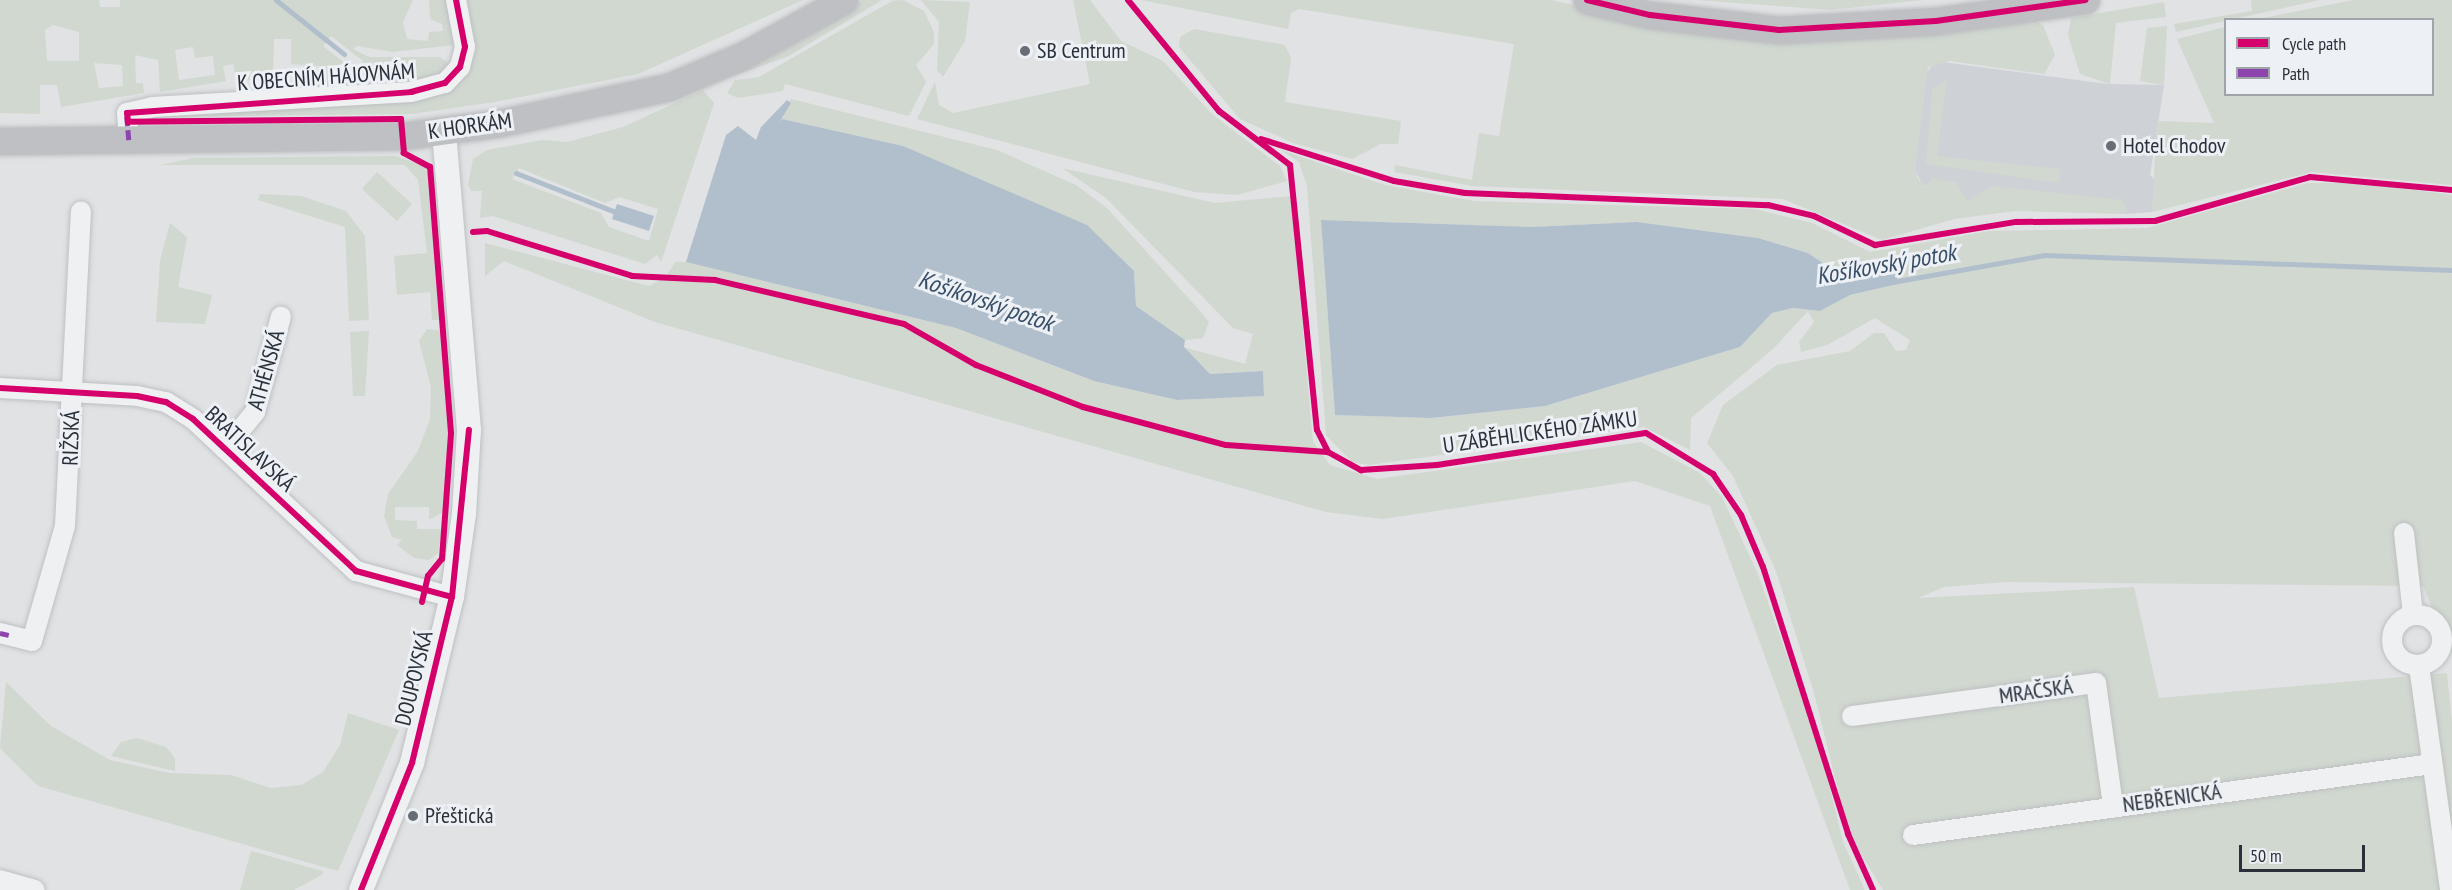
<!DOCTYPE html>
<html>
<head>
<meta charset="utf-8">
<style>
  body { margin:0 }
  #map { position:relative; width:2452px; height:890px; overflow:hidden; background:#e0e2e4; font-family:"PT Sans Narrow",sans-serif }
  div>[style] { position:absolute }
  .built>* { inset:0; background:#ced1d6 }
  .green>* { inset:0; background:#d1d8d0 }
  .water>* { inset:0; background:#b1bfcc }
  .stream>* { height:5px; margin:-2.5px; padding:0 2.5px; transform-origin:2.5px; border-radius:2.5px; background:#b1bfcc }
  .roads { filter:drop-shadow(0 0 2px #bec0c2) drop-shadow(0 0 2px #bec0c2) }
  .minor>* { height:20px; margin:-10px; padding:0 10px; transform-origin:10px; border-radius:10px; background:#eef0f1 }
  .minor>.ring { margin:-10px; padding:0; box-sizing:content-box; background:none; border:20px solid #eef0f1; border-radius:50% }
  .tertiary>* { height:24px; margin:-12px; padding:0 12px; transform-origin:12px; border-radius:12px; background:#eef0f1 }
  .secondary>* { height:27px; margin:-13.5px; padding:0 13.5px; transform-origin:13.5px; border-radius:13.5px; background:#bec0c3 }
  .quiet>* { height:4.5px; margin-top:-2.25px; transform-origin:0; background:repeating-linear-gradient(90deg,#8e44ad 0 9px,transparent 0 13.5px) }
  .cycleway>* { height:6px; margin:-3px; padding:0 3px; transform-origin:3px; border-radius:3px; background:#d6006c }
  .dots>* { width:16px; height:16px; translate:-50% -50%; box-sizing:border-box; border:3px solid #edf0f4; border-radius:50% }
  span { translate:-50% -50%; white-space:nowrap; text-align:center; line-height:1.15; -webkit-text-stroke:6px #edf0f4; paint-order:stroke }
  .poi-label { font-size:22px; color:#29303a }
  .left { translate:0 -50%; text-align:left }
  .street-label { font-size:22px; color:#29303a }
  .water-label { font-size:24px; color:#384f69; font-style:italic }
  .legend { position:absolute; left:2224px; top:18px; width:210px; height:78px; box-sizing:border-box; background:#edf0f4; border:2px solid #9fa3aa; margin:0; padding:8px 10px; list-style:none; font-size:18px; color:#29303a }
  .legend li { display:flex; align-items:center; gap:12px; height:30px }
  .legend b { width:30px; border:2px solid #9fa3aa }
  .scale { position:absolute; left:2239px; top:845px; width:126px; height:27px; box-sizing:border-box; border:3px solid #29303a; border-top:0; padding-left:8px; font-size:18px; line-height:21px; white-space:nowrap; color:#29303a; -webkit-text-stroke:4px #edf0f4; paint-order:stroke }
</style>
</head>
<body>
<div id="map">
  <div class="built">
    <div style="clip-path:polygon(1935px 61px,2107px 84px,2164px 85px,2150px 175px,2155px 180px,2152px 212px,2124px 214px,2126px 210px,1985px 190px,1968px 202px,1955px 182px,1923px 186px,1915px 170px,1923px 78px)"></div>
  </div>
  <div class="green">
    <div style="clip-path:polygon(evenodd,0 0,99px 0,100px 7px,120px 7px,120px 0,413px 0,403px 22px,407px 39px,428px 41px,429px 32px,443px 31px,442px 24px,430px 19px,429px 0,446px 0,455px 45px,392px 52px,357px 46px,353px 49px,369px 57px,439px 57px,450px 64px,446px 73px,425px 82px,318px 89px,320px 66px,291px 64px,291px 39px,274px 39px,273px 79px,236px 80px,233px 64px,223px 66px,226px 81px,160px 92px,158px 60px,135px 55px,136px 83px,143px 83px,144px 93px,61px 107px,57px 85px,40px 85px,40px 114px,0 113px,0 0,53px 25px,79px 32px,79px 61px,47px 61px,45px 30px,53px 25px,0 0,331px 36px,363px 61px,355px 71px,323px 46px,331px 36px,0 0,193px 47px,195px 58px,213px 56px,215px 75px,179px 80px,175px 50px,193px 47px,0 0,94px 63px,122px 65px,123px 86px,99px 88px,94px 63px)"></div>
    <div style="clip-path:polygon(467px 0,803px 0,638px 74px,495px 102px,412px 114px,150px 117px,439px 95px,460px 81px,475px 53px)"></div>
    <div style="clip-path:polygon(863px 0,882px 0,789px 56px,734px 76px,733px 72px)"></div>
    <div style="clip-path:polygon(903px 0,924px 11px,934px 32px,934px 44px,916px 65px,926px 82px,909px 116px,785px 84px,783px 91px,738px 98px,727px 93px,735px 80px,759px 77px,892px 1px)"></div>
    <div style="clip-path:polygon(921px 0,970px 2px,965px 41px,943px 77px,937px 70px,939px 22px)"></div>
    <div style="clip-path:polygon(1073px 0,1090px 0,1121px 41px,1163px 61px,1213px 115px,1280px 166px,1287px 181px,1237px 195px,1194px 192px,917px 119px,935px 82px,939px 105px,953px 113px,1090px 84px)"></div>
    <div style="clip-path:polygon(1141px 0,1552px 0,1682px 32px,1805px 42px,2034px 20px,2043px 25px,2055px 55px,2044px 74px,1949px 61px,1928px 67px,1915px 170px,1918px 179px,1926px 187px,1932px 178px,1955px 182px,1968px 201px,1992px 186px,2122px 200px,2127px 208px,2124px 214px,2015px 211px,1954px 219px,1882px 240px,1783px 199px,1472px 186px,1394px 172px,1395px 165px,1472px 180px,1479px 133px,1499px 136px,1514px 44px,1299px 9px,1291px 13px,1288px 29px)"></div>
    <div style="clip-path:polygon(1696px 0,1923px 0,1830px 10px)"></div>
    <div style="clip-path:polygon(2251px 0,2320px 0,2176px 32px,2174px 24px,2252px 11px)"></div>
    <div style="clip-path:polygon(2353px 0,2452px 0,2452px 185px,2312px 172px,2152px 212px,2157px 121px,2214px 123px,2177px 39px,2225px 27px,2226px 94px,2432px 94px,2432px 20px,2258px 19px)"></div>
    <div style="clip-path:polygon(2164px 2px,2166px 17px,2116px 23px,2110px 84px,2080px 74px,2068px 35px,2071px 18px)"></div>
    <div style="clip-path:polygon(2167px 26px,2164px 85px,2140px 81px,2147px 28px)"></div>
    <div style="clip-path:polygon(1194px 29px,1285px 45px,1291px 58px,1285px 102px,1401px 121px,1398px 144px,1381px 144px,1352px 159px,1293px 143px,1240px 119px,1179px 47px,1180px 37px)"></div>
    <div style="clip-path:polygon(1947px 80px,1937px 156px,2061px 169px,2059px 183px,1926px 164px,1932px 89px)"></div>
    <div style="clip-path:polygon(evenodd,703px 90px,714px 103px,661px 262px,657px 255px,645px 264px,493px 216px,480px 218px,482px 191px,471px 191px,468px 185px,473px 159px,487px 150px,542px 140px,567px 142px,623px 127px,703px 90px,519px 168px,605px 203px,619px 197px,658px 209px,649px 241px,609px 227px,601px 213px,512px 179px,519px 168px)"></div>
    <div style="clip-path:polygon(791px 99px,997px 150px,1076px 185px,1107px 208px,1200px 311px,1209px 322px,1203px 338px,1185px 340px,1136px 306px,1134px 271px,903px 146px,782px 119px)"></div>
    <div style="clip-path:polygon(evenodd,1281px 150px,1385px 185px,1474px 201px,1755px 209px,1812px 223px,1870px 252px,1989px 231px,2147px 228px,2308px 183px,2364px 183px,2452px 195px,2452px 656px,2423px 586px,2006px 582px,1944px 587px,1918px 598px,2134px 587px,2159px 698px,2447px 673px,2452px 723px,2452px 890px,1883px 890px,1849px 834px,1814px 693px,1776px 571px,1733px 476px,1707px 443px,1723px 405px,1777px 365px,1850px 351px,1874px 333px,1884px 333px,1896px 351px,1906px 350px,1910px 340px,1875px 318px,1827px 345px,1801px 352px,1799px 342px,1814px 322px,1808px 311px,1773px 349px,1691px 418px,1690px 450px,1644px 427px,1369px 465px,1352px 462px,1326px 435px,1307px 186px,1299px 162px,1281px 150px,1321px 220px,1531px 227px,1637px 222px,1758px 238px,1808px 253px,1832px 269px,1895px 272px,1898px 284px,1850px 295px,1820px 311px,1793px 308px,1772px 313px,1740px 347px,1545px 406px,1431px 418px,1335px 415px,1321px 220px)"></div>
    <div style="clip-path:polygon(395px 156px,423px 165px,429px 175px,439px 320px,432px 320px,430px 292px,397px 295px,394px 256px,427px 253px,418px 180px,405px 165px,160px 165px,194px 158px)"></div>
    <div style="clip-path:polygon(1062px 168px,1215px 203px,1291px 196px,1313px 442px,1330px 465px,1377px 479px,1641px 442px,1700px 473px,1722px 497px,1758px 574px,1821px 752px,1843px 842px,1865px 890px,1850px 890px,1710px 506px,1635px 481px,1383px 519px,1326px 512px,655px 322px,504px 261px,485px 276px,485px 243px,649px 286px,666px 277px,675px 262px,686px 262px,956px 328px,1094px 381px,1177px 400px,1264px 396px,1263px 371px,1210px 374px,1183px 347px,1245px 364px,1253px 334px,1233px 328px,1106px 198px)"></div>
    <div style="clip-path:polygon(377px 172px,412px 204px,397px 221px,362px 189px)"></div>
    <div style="clip-path:polygon(260px 194px,301px 196px,346px 211px,365px 236px,369px 320px,349px 321px,345px 227px,258px 200px)"></div>
    <div style="clip-path:polygon(170px 223px,187px 237px,178px 287px,212px 295px,205px 324px,156px 322px,160px 261px)"></div>
    <div style="clip-path:polygon(427px 329px,444px 331px,448px 432px,444px 512px,429px 520px,429px 507px,395px 507px,395px 520px,417px 521px,417px 529px,442px 529px,438px 553px,429px 560px,414px 558px,397px 545px,402px 540px,392px 537px,384px 516px,388px 494px,418px 451px,430px 419px,431px 387px,419px 341px)"></div>
    <div style="clip-path:polygon(369px 331px,365px 396px,353px 396px,350px 332px)"></div>
    <div style="clip-path:polygon(6px 682px,51px 726px,110px 760px,169px 773px,231px 775px,271px 788px,301px 785px,323px 772px,340px 745px,348px 713px,399px 730px,338px 871px,38px 786px,0 748px)"></div>
    <div style="clip-path:polygon(137px 738px,166px 747px,175px 758px,175px 771px,111px 756px,121px 742px)"></div>
    <div style="clip-path:polygon(251px 851px,322px 871px,323px 874px,294px 890px,240px 890px)"></div>
  </div>
  <div class="water">
    <div style="clip-path:polygon(787px 100px,791px 103px,779px 123px,782px 119px,903px 146px,1087px 225px,1134px 271px,1136px 306px,1185px 340px,1184px 347px,1210px 374px,1263px 371px,1264px 396px,1177px 400px,1094px 381px,956px 328px,686px 262px,726px 135px,738px 126px,756px 140px,761px 127px)"></div>
    <div style="clip-path:polygon(617px 204px,654px 216px,649px 231px,612px 219px)"></div>
    <div style="clip-path:polygon(1321px 220px,1531px 227px,1637px 222px,1758px 238px,1808px 253px,1832px 269px,1896px 272px,1898px 284px,1850px 295px,1820px 311px,1793px 308px,1772px 313px,1740px 347px,1545px 406px,1431px 418px,1335px 415px)"></div>
  </div>
  <div class="stream">
    <div style="left:276px;top:0;width:87px;rotate:38.5deg"></div>
    <div style="left:516px;top:173px;width:110px;rotate:21.4deg"></div>
    <div style="left:1892px;top:282px;width:155px;rotate:-10deg"></div>
    <div style="left:2045px;top:255px;width:407px;rotate:2.1deg"></div>
  </div>
  <div class="roads">
    <div class="minor">
      <div style="left:129px;top:141px;width:28px;rotate:-94deg"></div>
      <div style="left:127px;top:113px;width:26px;rotate:-13deg"></div>
      <div style="left:152px;top:107px;width:259px;rotate:-3.3deg"></div>
      <div style="left:411px;top:92px;width:35px;rotate:-15deg"></div>
      <div style="left:445px;top:83px;width:22px;rotate:-47deg"></div>
      <div style="left:460px;top:67px;width:21px;rotate:-76deg"></div>
      <div style="left:465px;top:47px;width:48px;rotate:-100.8deg"></div>
      <div style="left:0;top:388px;width:137px;rotate:3.3deg"></div>
      <div style="left:137px;top:396px;width:30px;rotate:12deg"></div>
      <div style="left:166px;top:402px;width:32px;rotate:32deg"></div>
      <div style="left:193px;top:419px;width:223px;rotate:43deg"></div>
      <div style="left:356px;top:571px;width:99px;rotate:15.2deg"></div>
      <div style="left:225px;top:449px;width:48px;rotate:-51deg"></div>
      <div style="left:255px;top:412px;width:99px;rotate:-74.8deg"></div>
      <div style="left:2404px;top:533px;width:82px;rotate:83.7deg"></div>
      <div class="ring" style="left:2392px;top:615px;width:30px;height:30px"></div>
      <div style="left:0;top:633px;width:33px;rotate:14deg"></div>
      <div style="left:32px;top:641px;width:120px;rotate:-74deg"></div>
      <div style="left:65px;top:526px;width:315px;rotate:-87.1deg"></div>
      <div style="left:2419px;top:666px;width:226px;rotate:82.1deg"></div>
      <div style="left:1852px;top:716px;width:246px;rotate:-7.7deg"></div>
      <div style="left:2096px;top:683px;width:124px;rotate:82.1deg"></div>
      <div style="left:1913px;top:835px;width:524px;rotate:-7.79deg"></div>
      <div style="left:0;top:880px;width:36px;rotate:16deg"></div>
    </div>
    <div class="tertiary">
      <div style="left:361px;top:890px;width:137px;rotate:-68.1deg"></div>
      <div style="left:412px;top:763px;width:171px;rotate:-76.5deg"></div>
      <div style="left:452px;top:597px;width:84px;rotate:-81.8deg"></div>
      <div style="left:464px;top:514px;width:84px;rotate:-86.6deg"></div>
      <div style="left:469px;top:430px;width:300px;rotate:-94.8deg"></div>
    </div>
    <div class="secondary">
      <div style="left:1587px;top:0;width:65px;rotate:13.4deg"></div>
      <div style="left:1650px;top:15px;width:130px;rotate:6.6deg"></div>
      <div style="left:1779px;top:30px;width:157px;rotate:-3.3deg"></div>
      <div style="left:1936px;top:21px;width:151px;rotate:-8deg"></div>
      <div style="left:0;top:141px;width:402px;rotate:-0.7deg"></div>
      <div style="left:402px;top:136px;width:99px;rotate:-7.6deg"></div>
      <div style="left:500px;top:123px;width:173px;rotate:-12deg"></div>
      <div style="left:669px;top:87px;width:82px;rotate:-23.1deg"></div>
      <div style="left:744px;top:55px;width:114px;rotate:-28.8deg"></div>
    </div>
  </div>
  <div class="quiet">
    <div style="left:127px;top:117px;width:24px;rotate:85deg"></div>
    <div style="left:0;top:633px;width:13px;rotate:13deg"></div>
  </div>
  <div class="cycleway">
    <div style="left:1128px;top:0;width:144px;rotate:50.7deg"></div>
    <div style="left:1219px;top:111px;width:89px;rotate:37.3deg"></div>
    <div style="left:1290px;top:165px;width:266px;rotate:84.2deg"></div>
    <div style="left:1317px;top:430px;width:25px;rotate:63deg"></div>
    <div style="left:1328px;top:452px;width:38px;rotate:29deg"></div>
    <div style="left:1361px;top:470px;width:76px;rotate:-3.8deg"></div>
    <div style="left:1437px;top:465px;width:211px;rotate:-8.7deg"></div>
    <div style="left:1646px;top:433px;width:79px;rotate:31.5deg"></div>
    <div style="left:1713px;top:474px;width:50px;rotate:55.7deg"></div>
    <div style="left:1741px;top:515px;width:56px;rotate:67.1deg"></div>
    <div style="left:1763px;top:567px;width:280px;rotate:72.3deg"></div>
    <div style="left:1848px;top:834px;width:61px;rotate:65.9deg"></div>
    <div style="left:1587px;top:0;width:65px;rotate:13.4deg"></div>
    <div style="left:1650px;top:15px;width:130px;rotate:6.6deg"></div>
    <div style="left:1779px;top:30px;width:157px;rotate:-3.3deg"></div>
    <div style="left:1936px;top:21px;width:151px;rotate:-8deg"></div>
    <div style="left:1261px;top:139px;width:139px;rotate:17.5deg"></div>
    <div style="left:1394px;top:181px;width:72px;rotate:9.6deg"></div>
    <div style="left:1465px;top:193px;width:303px;rotate:2.3deg"></div>
    <div style="left:1768px;top:205px;width:47px;rotate:13.4deg"></div>
    <div style="left:1814px;top:216px;width:68px;rotate:25.4deg"></div>
    <div style="left:1875px;top:245px;width:143px;rotate:-9.3deg"></div>
    <div style="left:2016px;top:222px;width:139px;rotate:-0.4deg"></div>
    <div style="left:2155px;top:221px;width:161px;rotate:-15.8deg"></div>
    <div style="left:2310px;top:177px;width:143px;rotate:5.2deg"></div>
    <div style="left:473px;top:232px;width:14px;rotate:-4deg"></div>
    <div style="left:487px;top:231px;width:152px;rotate:17.2deg"></div>
    <div style="left:632px;top:276px;width:83px;rotate:2.8deg"></div>
    <div style="left:715px;top:280px;width:194px;rotate:13.1deg"></div>
    <div style="left:904px;top:324px;width:83px;rotate:29.7deg"></div>
    <div style="left:976px;top:365px;width:115px;rotate:21.4deg"></div>
    <div style="left:1083px;top:407px;width:148px;rotate:14.9deg"></div>
    <div style="left:1226px;top:445px;width:102px;rotate:3.9deg"></div>
    <div style="left:0;top:388px;width:137px;rotate:3.3deg"></div>
    <div style="left:137px;top:396px;width:30px;rotate:12deg"></div>
    <div style="left:166px;top:402px;width:32px;rotate:32deg"></div>
    <div style="left:193px;top:419px;width:223px;rotate:43deg"></div>
    <div style="left:356px;top:571px;width:99px;rotate:15.2deg"></div>
    <div style="left:422px;top:602px;width:27px;rotate:-77deg"></div>
    <div style="left:428px;top:576px;width:22px;rotate:-51deg"></div>
    <div style="left:442px;top:559px;width:126px;rotate:-85.9deg"></div>
    <div style="left:451px;top:433px;width:267px;rotate:-94.5deg"></div>
    <div style="left:430px;top:167px;width:30px;rotate:-152deg"></div>
    <div style="left:404px;top:153px;width:34px;rotate:-95deg"></div>
    <div style="left:401px;top:119px;width:273px;rotate:179.4deg"></div>
    <div style="left:128px;top:122px;width:9px;rotate:-96deg"></div>
    <div style="left:127px;top:113px;width:285px;rotate:-4.2deg"></div>
    <div style="left:411px;top:92px;width:35px;rotate:-15deg"></div>
    <div style="left:445px;top:83px;width:22px;rotate:-47deg"></div>
    <div style="left:460px;top:67px;width:21px;rotate:-76deg"></div>
    <div style="left:465px;top:47px;width:48px;rotate:-100.8deg"></div>
    <div style="left:361px;top:890px;width:137px;rotate:-68.1deg"></div>
    <div style="left:412px;top:763px;width:171px;rotate:-76.5deg"></div>
    <div style="left:452px;top:597px;width:168px;rotate:-84.2deg"></div>
  </div>
  <div class="dots">
    <div style="left:1025px;top:51px;background:#696e76"></div>
    <div style="left:2111px;top:146px;background:#696e76"></div>
    <div style="left:413px;top:816px;background:#696e76"></div>
  </div>
  <div class="poi-label">
    <span class="left" style="left:1037px;top:51px">SB Centrum</span>
    <span class="left" style="left:2123px;top:146px">Hotel Chodov</span>
    <span class="left" style="left:425px;top:816px">Přeštická</span>
  </div>
  <div class="street-label">
    <span style="left:326px;top:77px;rotate:-4deg">K OBECNÍM HÁJOVNÁM</span>
    <span style="left:470px;top:126px;rotate:-8deg">K HORKÁM</span>
    <span style="left:266px;top:370px;rotate:-74deg">ATHÉNSKÁ</span>
    <span style="left:1540px;top:432px;rotate:-8deg">U ZÁBĚHLICKÉHO ZÁMKU</span>
    <span style="left:71px;top:438px;rotate:-88deg">RIŽSKÁ</span>
    <span style="left:250px;top:449px;rotate:43deg">BRATISLAVSKÁ</span>
    <span style="left:414px;top:678px;rotate:-76deg">DOUPOVSKÁ</span>
    <span style="left:2036px;top:691px;rotate:-8deg">MRAČSKÁ</span>
    <span style="left:2172px;top:798px;rotate:-8deg">NEBŘENICKÁ</span>
  </div>
  <div class="water-label">
    <span style="left:1886px;top:264px;rotate:-10deg">Košíkovský potok</span>
    <span style="left:986px;top:301px;rotate:19deg">Košíkovský potok</span>
  </div>
  <ul class="legend">
  <li><b style="height:8px;background:#d6006c"></b>Cycle path</li>
  <li><b style="height:8px;background:#8e44ad"></b>Path</li>
  </ul>
  <div class="scale">50 m</div>
</div>
</body>
</html>
